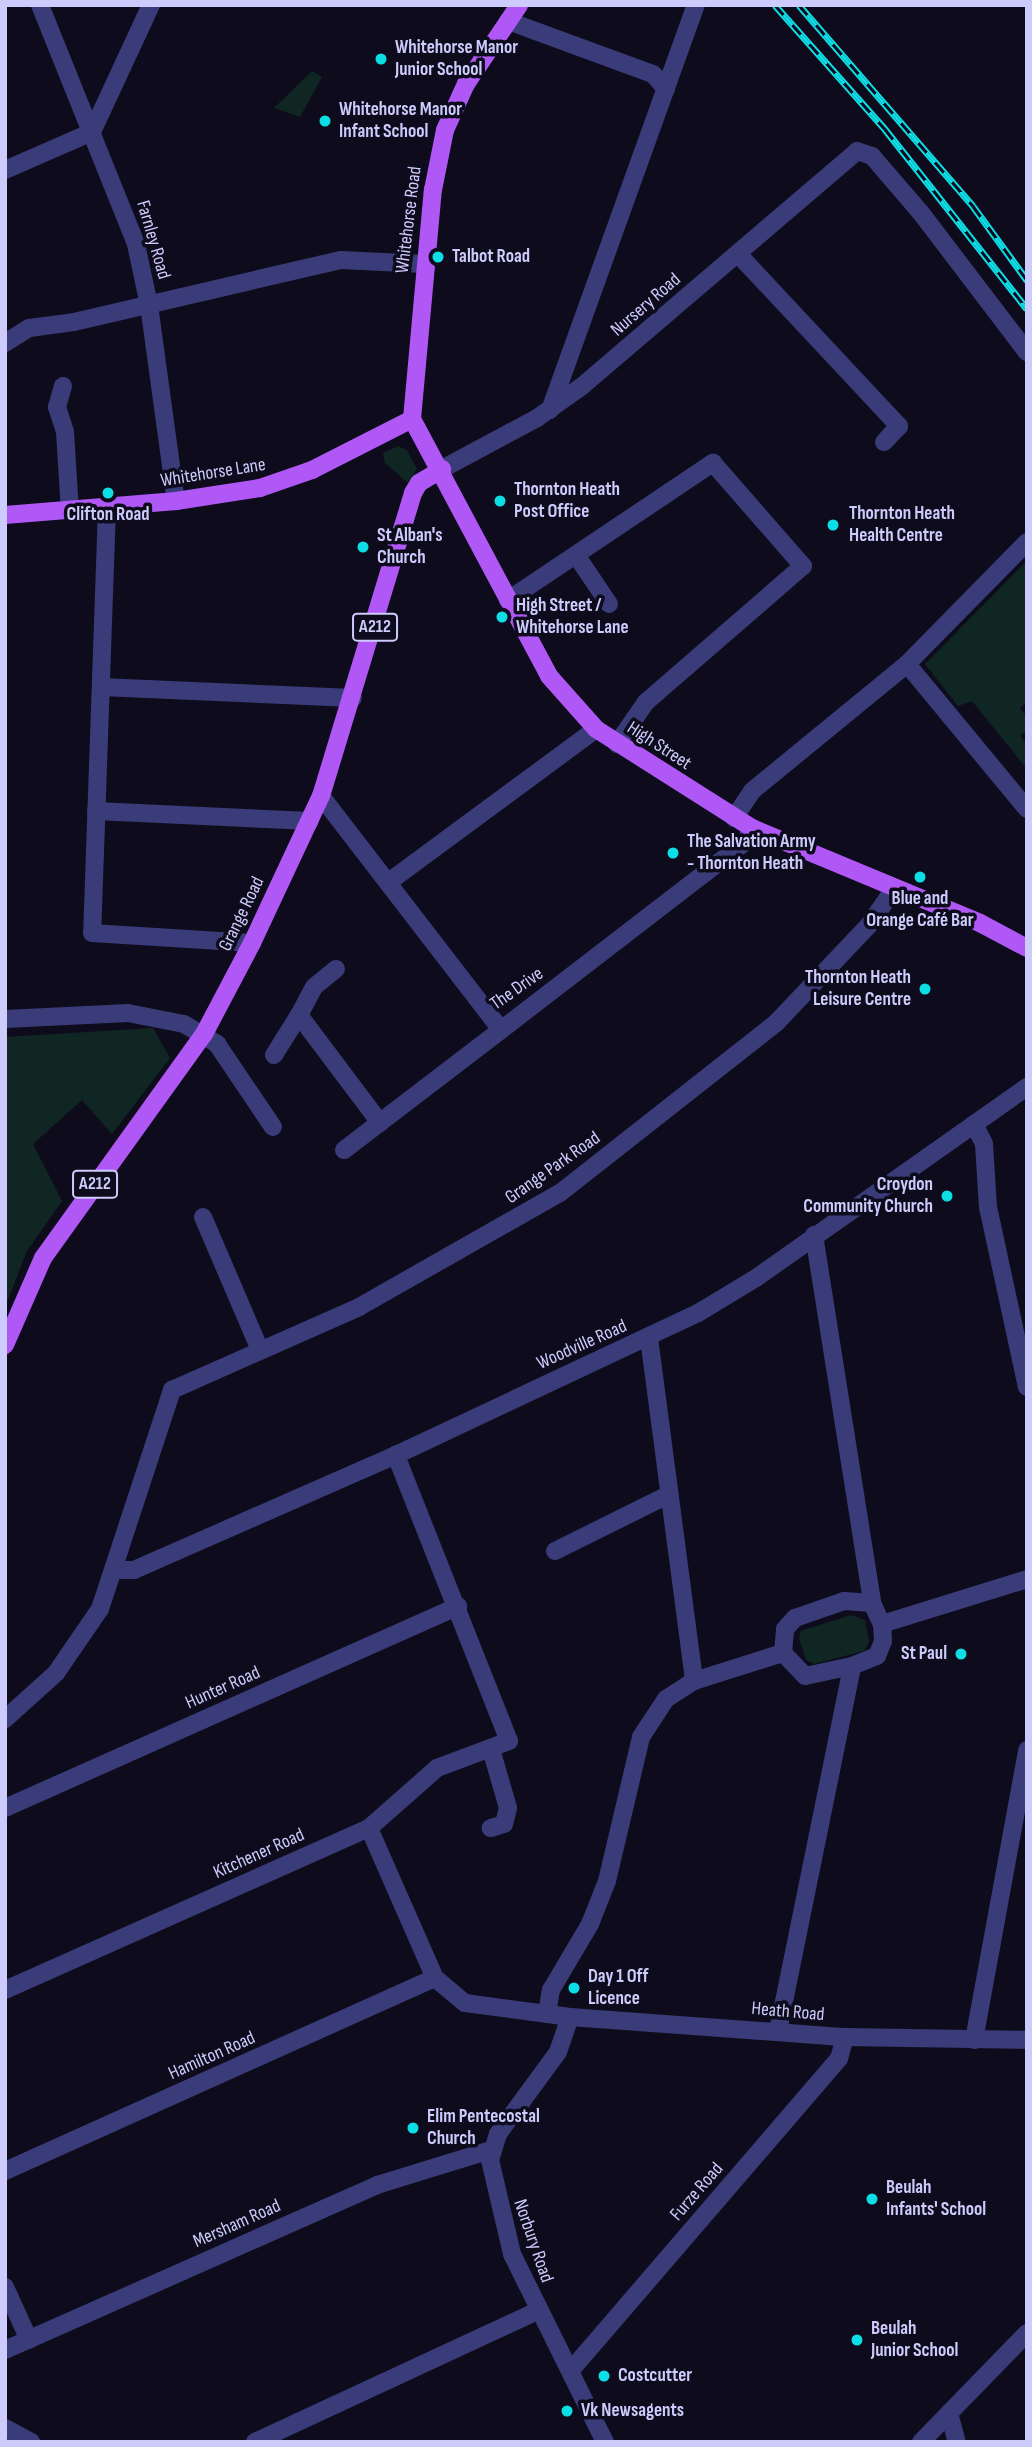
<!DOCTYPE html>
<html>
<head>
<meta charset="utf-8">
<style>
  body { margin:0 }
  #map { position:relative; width:1032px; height:2447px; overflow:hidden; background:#0e0c1c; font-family:"Sofia Sans Condensed",sans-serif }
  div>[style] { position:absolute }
  .green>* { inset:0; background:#102623 }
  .minor>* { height:18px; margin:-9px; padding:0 9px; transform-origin:9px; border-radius:9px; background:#3a3c79 }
  .major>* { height:18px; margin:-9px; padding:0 9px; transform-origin:9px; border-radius:9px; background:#b058f6 }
  .rail>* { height:7px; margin-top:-3.5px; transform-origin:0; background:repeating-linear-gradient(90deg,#0e0c1c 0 13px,#0ddee6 0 26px); box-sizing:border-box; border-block:2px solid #0ddee6 }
  .dots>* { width:19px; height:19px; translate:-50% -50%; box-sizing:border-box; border:4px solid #0e0c1c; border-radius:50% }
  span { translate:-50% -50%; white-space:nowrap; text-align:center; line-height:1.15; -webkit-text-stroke:7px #0e0c1c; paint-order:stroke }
  .shield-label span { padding:2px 5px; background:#0e0c1c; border:2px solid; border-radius:5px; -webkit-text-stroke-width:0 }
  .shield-label { font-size:18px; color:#cdcafc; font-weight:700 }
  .poi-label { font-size:19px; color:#cdcafc; font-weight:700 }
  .left { translate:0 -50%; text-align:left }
  .right { translate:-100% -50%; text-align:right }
  .street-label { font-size:19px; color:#cdcafc }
  .frame { position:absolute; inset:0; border:7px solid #cdcafc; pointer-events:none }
</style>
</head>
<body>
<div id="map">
  <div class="green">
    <div style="clip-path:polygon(312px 71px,322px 77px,300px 117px,274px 108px)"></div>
    <div style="clip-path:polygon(398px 446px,407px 450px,417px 469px,408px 483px,385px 463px,383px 453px)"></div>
    <div style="clip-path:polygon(1027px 561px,1027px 702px,1020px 708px,1027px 717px,1027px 730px,1020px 736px,1027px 745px,1027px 769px,972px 701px,958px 706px,925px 664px)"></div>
    <div style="clip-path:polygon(153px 1028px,170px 1058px,112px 1134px,82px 1100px,33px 1144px,62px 1201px,27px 1251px,5px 1307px,5px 1037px)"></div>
    <div style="clip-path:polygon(851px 1615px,865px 1620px,869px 1642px,864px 1651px,814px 1664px,806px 1660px,799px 1638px,801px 1631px)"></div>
  </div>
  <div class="minor">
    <div style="left:40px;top:5px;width:258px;rotate:68.1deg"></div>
    <div style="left:136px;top:244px;width:62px;rotate:78deg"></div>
    <div style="left:149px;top:305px;width:198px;rotate:82.2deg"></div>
    <div style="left:508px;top:21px;width:154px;rotate:20.1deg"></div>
    <div style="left:653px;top:74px;width:20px;rotate:49deg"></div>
    <div style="left:5px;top:170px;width:95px;rotate:-23.6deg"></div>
    <div style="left:92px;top:132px;width:140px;rotate:-65.1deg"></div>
    <div style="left:738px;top:254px;width:236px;rotate:46.9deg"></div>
    <div style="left:899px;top:426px;width:22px;rotate:133deg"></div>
    <div style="left:5px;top:343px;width:28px;rotate:-32deg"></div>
    <div style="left:29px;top:328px;width:45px;rotate:-7.6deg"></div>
    <div style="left:74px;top:322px;width:274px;rotate:-13.1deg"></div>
    <div style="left:341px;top:260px;width:83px;rotate:2.8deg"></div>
    <div style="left:63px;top:386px;width:22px;rotate:106deg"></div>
    <div style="left:57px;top:407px;width:26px;rotate:72deg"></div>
    <div style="left:65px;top:432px;width:79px;rotate:86.4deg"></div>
    <div style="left:550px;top:410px;width:431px;rotate:-70.2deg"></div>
    <div style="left:442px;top:469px;width:108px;rotate:-28.2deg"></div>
    <div style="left:537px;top:418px;width:54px;rotate:-35.2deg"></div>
    <div style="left:581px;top:387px;width:363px;rotate:-40.5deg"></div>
    <div style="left:857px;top:151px;width:16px;rotate:18deg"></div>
    <div style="left:872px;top:156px;width:75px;rotate:49.3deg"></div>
    <div style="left:921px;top:213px;width:175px;rotate:52.7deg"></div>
    <div style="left:107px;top:508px;width:425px;rotate:92deg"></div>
    <div style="left:92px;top:933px;width:160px;rotate:3.6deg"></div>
    <div style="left:576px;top:555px;width:59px;rotate:56deg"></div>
    <div style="left:508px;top:600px;width:247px;rotate:-33.8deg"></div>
    <div style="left:713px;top:463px;width:137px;rotate:48.9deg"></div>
    <div style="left:803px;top:566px;width:208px;rotate:139.1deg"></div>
    <div style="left:646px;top:702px;width:51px;rotate:124.6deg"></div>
    <div style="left:907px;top:664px;width:188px;rotate:50.4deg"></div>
    <div style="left:101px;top:687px;width:252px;rotate:2.5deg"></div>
    <div style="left:321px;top:796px;width:295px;rotate:52.4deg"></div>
    <div style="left:501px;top:1030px;width:308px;rotate:-37.6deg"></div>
    <div style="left:745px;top:842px;width:16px;rotate:-63deg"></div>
    <div style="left:96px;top:811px;width:214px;rotate:2.7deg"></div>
    <div style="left:734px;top:818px;width:32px;rotate:-56deg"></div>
    <div style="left:752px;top:791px;width:200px;rotate:-39.3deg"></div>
    <div style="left:907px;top:664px;width:171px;rotate:-45.5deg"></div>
    <div style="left:390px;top:881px;width:256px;rotate:-36.4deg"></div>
    <div style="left:336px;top:969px;width:28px;rotate:141deg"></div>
    <div style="left:314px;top:987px;width:32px;rotate:118deg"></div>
    <div style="left:299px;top:1015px;width:135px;rotate:53.1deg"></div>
    <div style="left:5px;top:1019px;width:123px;rotate:-2.8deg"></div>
    <div style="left:128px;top:1013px;width:57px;rotate:11.1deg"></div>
    <div style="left:184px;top:1024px;width:39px;rotate:31deg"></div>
    <div style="left:217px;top:1044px;width:100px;rotate:56deg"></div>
    <div style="left:274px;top:1055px;width:47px;rotate:-58deg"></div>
    <div style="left:974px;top:1124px;width:22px;rotate:63deg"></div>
    <div style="left:984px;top:1144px;width:63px;rotate:86.4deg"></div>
    <div style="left:988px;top:1207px;width:184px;rotate:77.8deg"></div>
    <div style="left:344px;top:1150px;width:198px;rotate:-37.4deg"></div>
    <div style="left:203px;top:1217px;width:145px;rotate:66.8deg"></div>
    <div style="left:814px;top:1235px;width:373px;rotate:81deg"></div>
    <div style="left:872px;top:1603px;width:23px;rotate:65deg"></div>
    <div style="left:649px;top:1338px;width:346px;rotate:82.5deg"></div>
    <div style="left:555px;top:1551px;width:126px;rotate:-26.4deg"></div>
    <div style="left:116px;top:1570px;width:18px"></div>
    <div style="left:134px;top:1570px;width:286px;rotate:-23.7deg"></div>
    <div style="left:396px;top:1455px;width:334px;rotate:-25.2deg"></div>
    <div style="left:698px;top:1313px;width:68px;rotate:-31.1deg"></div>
    <div style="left:756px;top:1278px;width:332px;rotate:-35.2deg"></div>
    <div style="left:783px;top:1653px;width:24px;rotate:-85deg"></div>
    <div style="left:785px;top:1629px;width:15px;rotate:-48deg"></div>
    <div style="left:795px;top:1618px;width:52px;rotate:-19.1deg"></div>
    <div style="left:844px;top:1601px;width:28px;rotate:4deg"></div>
    <div style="left:5px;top:1719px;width:69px;rotate:-42deg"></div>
    <div style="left:56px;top:1673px;width:78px;rotate:-55.5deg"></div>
    <div style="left:100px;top:1609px;width:231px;rotate:-71.8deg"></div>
    <div style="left:172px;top:1390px;width:205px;rotate:-23.9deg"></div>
    <div style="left:359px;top:1307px;width:231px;rotate:-29.6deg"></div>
    <div style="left:560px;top:1193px;width:276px;rotate:-38.2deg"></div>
    <div style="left:777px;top:1022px;width:134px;rotate:-46.5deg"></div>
    <div style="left:869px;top:925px;width:44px;rotate:-55.2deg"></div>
    <div style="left:491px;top:1749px;width:61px;rotate:73.9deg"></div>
    <div style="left:508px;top:1808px;width:16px;rotate:104deg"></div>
    <div style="left:504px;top:1824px;width:14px;rotate:163deg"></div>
    <div style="left:5px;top:1808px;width:496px;rotate:-24deg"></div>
    <div style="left:369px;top:1828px;width:164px;rotate:66.3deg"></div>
    <div style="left:435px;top:1978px;width:39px;rotate:40deg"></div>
    <div style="left:465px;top:2003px;width:106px;rotate:7.6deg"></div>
    <div style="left:570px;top:2017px;width:276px;rotate:4.2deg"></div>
    <div style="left:845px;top:2037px;width:182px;rotate:0.9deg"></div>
    <div style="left:5px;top:1990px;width:398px;rotate:-24deg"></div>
    <div style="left:369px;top:1828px;width:91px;rotate:-41.4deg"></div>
    <div style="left:437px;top:1768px;width:77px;rotate:-20.6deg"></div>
    <div style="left:509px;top:1741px;width:308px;rotate:-111.6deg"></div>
    <div style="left:547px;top:2014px;width:24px;rotate:-81deg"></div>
    <div style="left:551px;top:1990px;width:77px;rotate:-59.4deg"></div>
    <div style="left:590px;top:1924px;width:46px;rotate:-68.4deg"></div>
    <div style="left:607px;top:1881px;width:148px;rotate:-76.7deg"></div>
    <div style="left:641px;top:1737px;width:45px;rotate:-56.7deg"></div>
    <div style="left:666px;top:1699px;width:33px;rotate:-33deg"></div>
    <div style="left:694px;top:1681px;width:93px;rotate:-17.5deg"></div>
    <div style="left:783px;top:1653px;width:32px;rotate:46deg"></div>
    <div style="left:805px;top:1676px;width:48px;rotate:-12deg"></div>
    <div style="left:852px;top:1666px;width:27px;rotate:-22deg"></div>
    <div style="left:877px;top:1656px;width:16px;rotate:-68deg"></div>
    <div style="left:883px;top:1641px;width:17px;rotate:-93deg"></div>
    <div style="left:882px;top:1624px;width:152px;rotate:-17.2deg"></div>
    <div style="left:570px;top:2017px;width:37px;rotate:109deg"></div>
    <div style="left:558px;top:2052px;width:102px;rotate:126.2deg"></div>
    <div style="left:498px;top:2134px;width:27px;rotate:107deg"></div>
    <div style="left:490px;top:2160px;width:97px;rotate:76.8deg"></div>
    <div style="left:512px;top:2254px;width:210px;rotate:63.7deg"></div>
    <div style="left:778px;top:2031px;width:372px;rotate:-78.5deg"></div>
    <div style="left:974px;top:2040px;width:295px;rotate:-79.6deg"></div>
    <div style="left:5px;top:2171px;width:471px;rotate:-24.2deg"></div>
    <div style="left:5px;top:2287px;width:58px;rotate:65.6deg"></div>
    <div style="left:5px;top:2350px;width:407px;rotate:-23.9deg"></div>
    <div style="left:377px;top:2185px;width:119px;rotate:-17.1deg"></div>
    <div style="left:572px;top:2369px;width:409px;rotate:-49.3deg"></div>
    <div style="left:839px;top:2059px;width:23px;rotate:-75deg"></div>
    <div style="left:949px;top:2413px;width:30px;rotate:75deg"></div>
    <div style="left:5px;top:2428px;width:30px;rotate:28deg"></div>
    <div style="left:255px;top:2442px;width:311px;rotate:-24.9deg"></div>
    <div style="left:921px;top:2442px;width:152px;rotate:-45.8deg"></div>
  </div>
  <div class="major">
    <div style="left:412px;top:419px;width:291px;rotate:61.9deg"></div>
    <div style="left:549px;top:676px;width:71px;rotate:48.4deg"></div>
    <div style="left:596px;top:729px;width:185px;rotate:32.4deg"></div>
    <div style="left:752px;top:828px;width:247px;rotate:22.6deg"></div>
    <div style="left:980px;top:923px;width:53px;rotate:28deg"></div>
    <div style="left:412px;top:419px;width:230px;rotate:-84.8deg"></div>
    <div style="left:433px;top:190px;width:61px;rotate:-78.7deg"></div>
    <div style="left:445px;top:130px;width:51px;rotate:-65.5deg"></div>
    <div style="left:466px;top:84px;width:95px;rotate:-56.1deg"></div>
    <div style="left:5px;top:515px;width:172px;rotate:-4.7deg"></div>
    <div style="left:176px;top:501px;width:85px;rotate:-8.8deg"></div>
    <div style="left:260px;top:488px;width:55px;rotate:-19.1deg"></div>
    <div style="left:312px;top:470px;width:112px;rotate:-27deg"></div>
    <div style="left:5px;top:1345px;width:95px;rotate:-66.4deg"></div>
    <div style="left:43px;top:1258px;width:276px;rotate:-54.3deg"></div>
    <div style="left:204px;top:1034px;width:103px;rotate:-62.2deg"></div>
    <div style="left:252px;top:943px;width:162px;rotate:-64.9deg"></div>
    <div style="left:321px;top:796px;width:317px;rotate:-73.1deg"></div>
    <div style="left:413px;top:493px;width:12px;rotate:-59deg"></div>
    <div style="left:419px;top:483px;width:27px;rotate:-31deg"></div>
  </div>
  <div class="rail">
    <div style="left:775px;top:5px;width:166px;rotate:48.4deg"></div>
    <div style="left:885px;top:129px;width:229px;rotate:51.7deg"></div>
    <div style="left:799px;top:5px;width:266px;rotate:49.1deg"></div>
    <div style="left:973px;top:206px;width:92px;rotate:53.9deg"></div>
  </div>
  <div class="dots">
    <div style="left:381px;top:59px;background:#0ddee6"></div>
    <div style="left:325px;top:121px;background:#0ddee6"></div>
    <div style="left:438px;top:257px;background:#0ddee6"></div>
    <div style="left:108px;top:493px;background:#0ddee6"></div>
    <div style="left:500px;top:501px;background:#0ddee6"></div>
    <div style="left:833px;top:525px;background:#0ddee6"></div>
    <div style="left:363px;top:547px;background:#0ddee6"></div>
    <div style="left:502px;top:617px;background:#0ddee6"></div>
    <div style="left:673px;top:853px;background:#0ddee6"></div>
    <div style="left:920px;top:877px;background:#0ddee6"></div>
    <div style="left:925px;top:989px;background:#0ddee6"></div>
    <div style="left:947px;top:1196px;background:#0ddee6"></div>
    <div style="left:961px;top:1654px;background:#0ddee6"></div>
    <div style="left:574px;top:1988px;background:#0ddee6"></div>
    <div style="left:413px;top:2128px;background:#0ddee6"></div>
    <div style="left:872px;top:2199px;background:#0ddee6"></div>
    <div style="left:857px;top:2340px;background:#0ddee6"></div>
    <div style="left:604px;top:2376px;background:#0ddee6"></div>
    <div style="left:567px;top:2411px;background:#0ddee6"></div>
  </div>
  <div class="shield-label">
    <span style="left:375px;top:627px">A212</span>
    <span style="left:95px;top:1184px">A212</span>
  </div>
  <div class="poi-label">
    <span class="left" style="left:395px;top:59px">Whitehorse Manor<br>Junior School</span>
    <span class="left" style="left:339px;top:121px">Whitehorse Manor<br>Infant School</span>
    <span class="left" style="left:452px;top:257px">Talbot Road</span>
    <span class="left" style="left:514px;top:501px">Thornton Heath<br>Post Office</span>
    <span class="left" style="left:849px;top:525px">Thornton Heath<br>Health Centre</span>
    <span style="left:108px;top:515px">Clifton Road</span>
    <span class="left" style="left:377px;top:547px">St Alban's<br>Church</span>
    <span class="left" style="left:516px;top:617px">High Street /<br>Whitehorse Lane</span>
    <span class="left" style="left:687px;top:853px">The Salvation Army<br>- Thornton Heath</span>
    <span style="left:920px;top:910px">Blue and<br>Orange Café Bar</span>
    <span class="right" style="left:911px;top:989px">Thornton Heath<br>Leisure Centre</span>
    <span class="right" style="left:933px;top:1196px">Croydon<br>Community Church</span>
    <span class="right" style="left:947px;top:1654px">St Paul</span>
    <span class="left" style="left:588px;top:1988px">Day 1 Off<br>Licence</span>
    <span class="left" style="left:427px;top:2128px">Elim Pentecostal<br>Church</span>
    <span class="left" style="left:886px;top:2199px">Beulah<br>Infants' School</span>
    <span class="left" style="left:871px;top:2340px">Beulah<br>Junior School</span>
    <span class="left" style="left:618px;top:2376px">Costcutter</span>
    <span class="left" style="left:581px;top:2411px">Vk Newsagents</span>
  </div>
  <div class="street-label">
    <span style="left:409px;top:220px;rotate:-83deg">Whitehorse Road</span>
    <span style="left:153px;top:240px;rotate:74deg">Farnley Road</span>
    <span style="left:646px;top:305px;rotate:-41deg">Nursery Road</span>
    <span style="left:213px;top:473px;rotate:-9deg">Whitehorse Lane</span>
    <span style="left:659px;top:746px;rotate:33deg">High Street</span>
    <span style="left:242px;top:914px;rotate:-64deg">Grange Road</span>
    <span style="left:517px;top:989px;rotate:-35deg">The Drive</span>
    <span style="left:553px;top:1168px;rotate:-35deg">Grange Park Road</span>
    <span style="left:582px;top:1345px;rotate:-24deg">Woodville Road</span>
    <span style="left:223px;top:1688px;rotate:-24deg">Hunter Road</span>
    <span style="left:259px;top:1854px;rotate:-24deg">Kitchener Road</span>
    <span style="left:788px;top:2012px;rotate:5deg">Heath Road</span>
    <span style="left:212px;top:2056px;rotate:-24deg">Hamilton Road</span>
    <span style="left:697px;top:2192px;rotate:-49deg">Furze Road</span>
    <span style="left:237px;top:2224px;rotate:-24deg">Mersham Road</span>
    <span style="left:533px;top:2241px;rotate:71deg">Norbury Road</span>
  </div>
  <div class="frame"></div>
</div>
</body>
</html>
